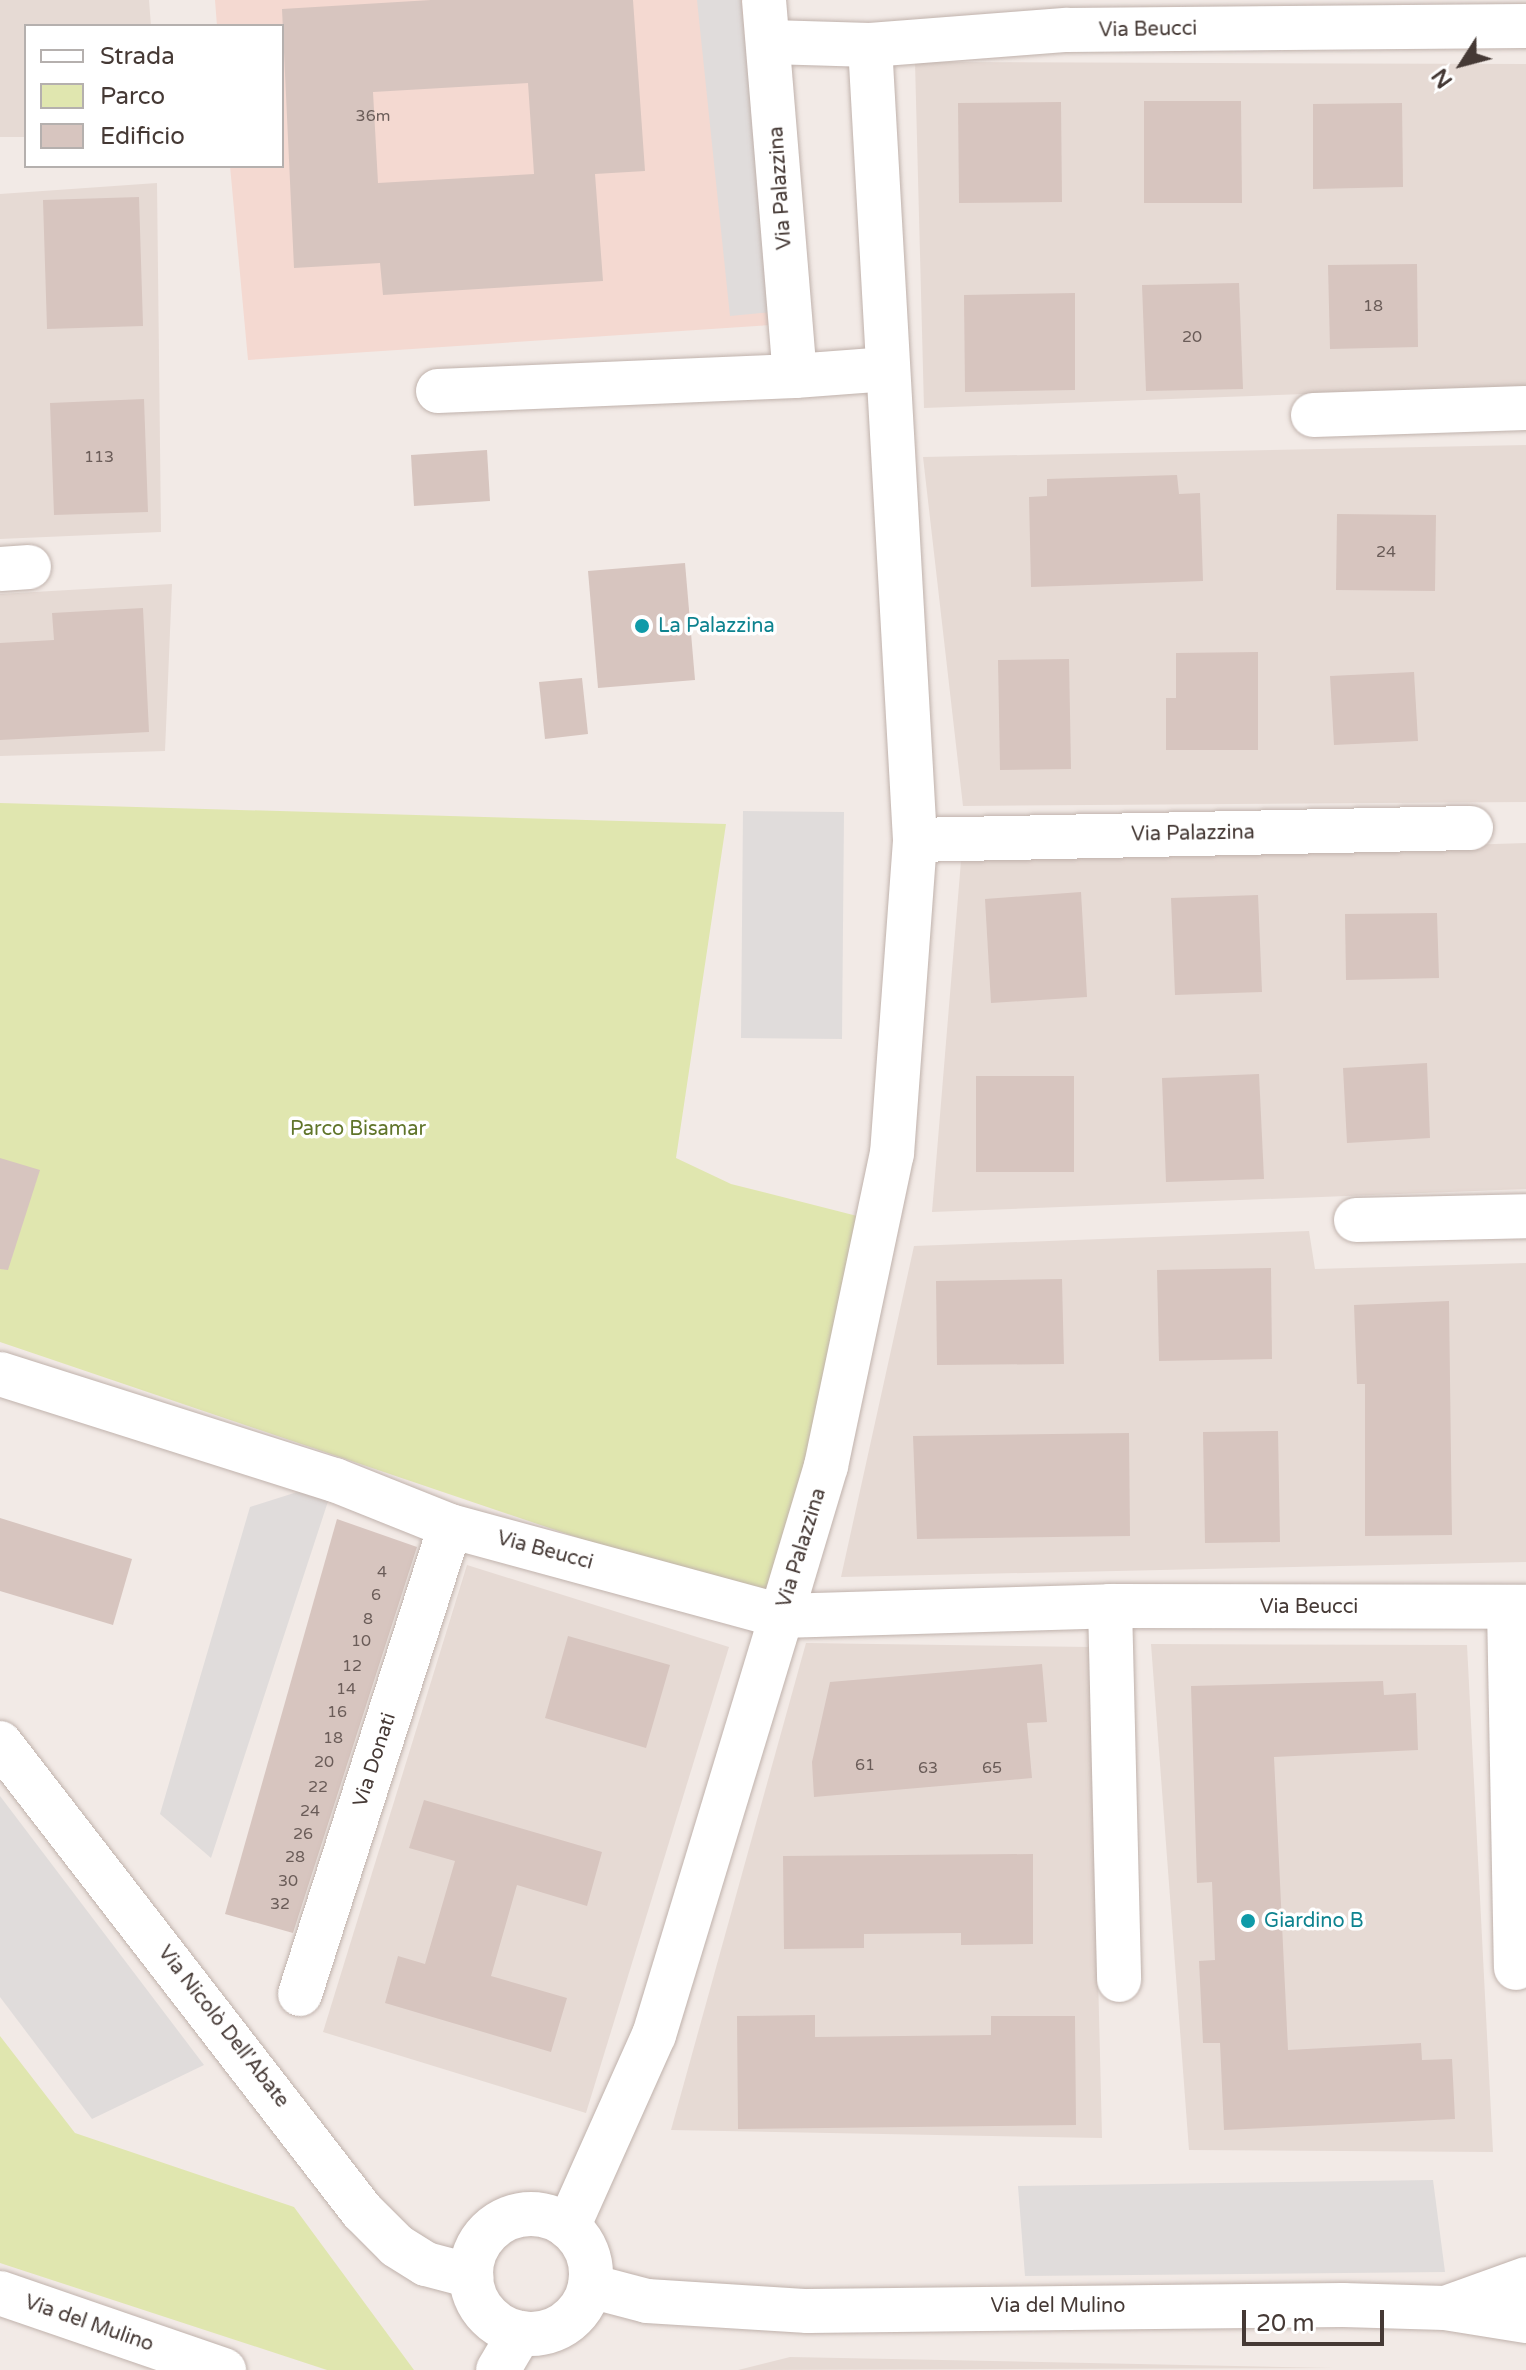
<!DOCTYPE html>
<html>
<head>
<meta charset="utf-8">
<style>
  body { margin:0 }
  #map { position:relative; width:1526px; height:2370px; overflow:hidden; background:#f2eae6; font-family:"Varela Round",sans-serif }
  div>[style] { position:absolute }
  .residential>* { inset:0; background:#e6dad4 }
  .commercial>* { inset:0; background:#f4d9d1 }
  .green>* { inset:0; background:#e0e6af }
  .parking>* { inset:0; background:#e0dcdb }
  .building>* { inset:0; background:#d7c5bf }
  .roads { filter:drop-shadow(0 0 2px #c0b2ac) drop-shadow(0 0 2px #c0b2ac) }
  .minor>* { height:44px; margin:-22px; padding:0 22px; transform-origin:22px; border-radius:22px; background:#fff }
  .minor>.ring { margin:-22px; padding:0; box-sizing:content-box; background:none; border:44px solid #fff; border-radius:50% }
  .dots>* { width:22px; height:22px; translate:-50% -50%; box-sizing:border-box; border:4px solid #fff; border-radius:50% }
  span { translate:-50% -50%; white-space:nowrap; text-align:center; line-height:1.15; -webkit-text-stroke:7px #fff; paint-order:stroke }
  .number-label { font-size:16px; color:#6a5c58 }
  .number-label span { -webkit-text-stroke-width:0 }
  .street-label { font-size:20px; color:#453935 }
  .culture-label { font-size:20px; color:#0d838f }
  .left { translate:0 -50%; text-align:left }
  .park-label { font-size:20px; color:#60752a }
  .legend { position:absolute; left:24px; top:24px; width:260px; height:144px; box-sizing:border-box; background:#fff; border:2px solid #b5b0ae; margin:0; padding:10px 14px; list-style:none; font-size:24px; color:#453935 }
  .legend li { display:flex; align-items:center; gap:16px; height:40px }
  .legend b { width:40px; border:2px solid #b5b0ae }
  .north { position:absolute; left:1422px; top:24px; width:80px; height:80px; -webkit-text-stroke:6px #fff; paint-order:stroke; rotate:234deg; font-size:22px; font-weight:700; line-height:32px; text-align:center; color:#453935 }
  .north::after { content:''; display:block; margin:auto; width:28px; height:36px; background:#453935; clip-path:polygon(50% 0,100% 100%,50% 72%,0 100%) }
  .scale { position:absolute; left:1242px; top:2310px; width:142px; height:36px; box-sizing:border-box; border:4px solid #453935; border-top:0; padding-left:10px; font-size:24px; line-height:28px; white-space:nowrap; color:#453935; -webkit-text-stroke:6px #fff; paint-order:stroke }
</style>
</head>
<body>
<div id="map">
  <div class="residential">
    <div style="clip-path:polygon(0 0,149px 0,151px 26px,26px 26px,26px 137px,0 137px)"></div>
    <div style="clip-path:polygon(915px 62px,1526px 64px,1526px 386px,924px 408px)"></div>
    <div style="clip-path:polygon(157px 183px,161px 532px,0 539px,0 194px)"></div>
    <div style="clip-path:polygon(1526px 445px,1526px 802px,963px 806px,923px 457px)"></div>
    <div style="clip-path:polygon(172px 584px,165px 751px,0 756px,0 594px)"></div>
    <div style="clip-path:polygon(1526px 843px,1526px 1189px,932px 1212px,961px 861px)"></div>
    <div style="clip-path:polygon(1309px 1231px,1315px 1269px,1526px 1263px,1526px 1562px,841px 1577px,914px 1246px)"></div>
    <div style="clip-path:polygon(467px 1565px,729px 1647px,586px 2113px,323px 2032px)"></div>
    <div style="clip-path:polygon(806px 1643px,1090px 1647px,1102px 2138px,671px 2130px)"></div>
    <div style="clip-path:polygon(1151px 1644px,1467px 1645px,1493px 2152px,1189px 2150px)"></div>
    <div style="clip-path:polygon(790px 2357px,1333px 2368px,738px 2370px)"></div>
  </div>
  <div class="commercial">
    <div style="clip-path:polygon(215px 0,757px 0,786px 324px,248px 360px,230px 166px,282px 166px,282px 26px,217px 26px)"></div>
  </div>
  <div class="green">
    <div style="clip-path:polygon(0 803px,726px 824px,676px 1158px,731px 1184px,865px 1218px,774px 1604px,0 1342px)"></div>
    <div style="clip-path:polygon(0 2036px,75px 2133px,294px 2207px,414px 2370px,327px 2370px,0 2263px)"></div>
  </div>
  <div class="parking">
    <div style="clip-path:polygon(697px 0,741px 0,773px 312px,730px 316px)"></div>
    <div style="clip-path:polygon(743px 811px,844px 812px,842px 1039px,741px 1038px)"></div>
    <div style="clip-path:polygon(335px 1480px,211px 1858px,160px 1814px,250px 1507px)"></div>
    <div style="clip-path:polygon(0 1796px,204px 2065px,92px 2119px,0 1997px)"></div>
    <div style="clip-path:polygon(1433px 2180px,1445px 2272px,1025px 2276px,1018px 2186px)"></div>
  </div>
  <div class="building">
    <div style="clip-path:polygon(evenodd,431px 0,633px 0,645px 171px,595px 174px,603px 281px,383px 295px,380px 263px,294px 268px,282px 9px,431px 0,528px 83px,534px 174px,378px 183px,373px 92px,528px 83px)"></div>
    <div style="clip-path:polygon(1144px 101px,1241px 101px,1242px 203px,1144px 203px)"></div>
    <div style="clip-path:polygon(1061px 102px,1062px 202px,959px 203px,958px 103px)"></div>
    <div style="clip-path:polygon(1402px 103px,1403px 187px,1313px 189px,1313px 104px)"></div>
    <div style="clip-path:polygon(139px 197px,143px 326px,47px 329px,43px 200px)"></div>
    <div style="clip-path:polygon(1417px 264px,1418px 347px,1330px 349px,1328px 265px)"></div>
    <div style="clip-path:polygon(1239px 283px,1243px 389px,1146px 391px,1142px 285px)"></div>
    <div style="clip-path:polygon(1075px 293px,1075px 390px,965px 392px,964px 295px)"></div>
    <div style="clip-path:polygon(144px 399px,148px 512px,54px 515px,50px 403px)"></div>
    <div style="clip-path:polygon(487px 450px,490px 501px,414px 506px,411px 455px)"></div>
    <div style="clip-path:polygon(1177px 475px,1179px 494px,1200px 493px,1203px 581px,1031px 587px,1029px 497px,1047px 496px,1047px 479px)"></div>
    <div style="clip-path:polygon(1337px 514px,1436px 515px,1435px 591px,1336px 590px)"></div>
    <div style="clip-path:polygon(685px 563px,695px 680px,598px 688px,588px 571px)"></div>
    <div style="clip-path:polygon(143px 608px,149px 732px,0 740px,0 643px,54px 640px,52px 613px)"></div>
    <div style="clip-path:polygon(1258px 652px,1258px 750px,1166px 750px,1166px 698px,1176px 698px,1176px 653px)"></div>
    <div style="clip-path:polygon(1069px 659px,1071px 769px,1000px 770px,998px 660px)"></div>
    <div style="clip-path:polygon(1414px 672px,1418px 741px,1334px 745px,1330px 676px)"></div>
    <div style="clip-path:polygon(582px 678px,588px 734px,545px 739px,539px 682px)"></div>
    <div style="clip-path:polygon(1081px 892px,1087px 997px,991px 1003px,985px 899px)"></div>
    <div style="clip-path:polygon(1258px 895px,1262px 992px,1175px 995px,1171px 898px)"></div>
    <div style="clip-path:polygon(1437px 913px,1439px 978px,1346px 980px,1345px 914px)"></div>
    <div style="clip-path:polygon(1427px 1063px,1430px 1138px,1347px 1143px,1343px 1068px)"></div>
    <div style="clip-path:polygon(1259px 1074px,1264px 1179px,1166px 1182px,1162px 1078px)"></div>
    <div style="clip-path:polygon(976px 1076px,1074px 1076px,1074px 1172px,976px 1172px)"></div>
    <div style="clip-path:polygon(0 1158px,40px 1170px,8px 1270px,0 1269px)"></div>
    <div style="clip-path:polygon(1271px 1268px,1272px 1359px,1159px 1361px,1157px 1270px)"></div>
    <div style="clip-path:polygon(1062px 1279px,1064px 1364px,937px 1365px,936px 1281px)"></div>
    <div style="clip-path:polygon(1449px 1301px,1452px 1535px,1365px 1536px,1365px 1384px,1357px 1384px,1354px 1305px)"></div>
    <div style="clip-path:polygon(1278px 1431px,1280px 1542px,1205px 1543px,1203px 1432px)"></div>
    <div style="clip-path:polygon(1129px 1433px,1130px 1536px,917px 1539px,913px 1436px)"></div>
    <div style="clip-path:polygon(0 1518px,132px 1559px,113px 1625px,0 1591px)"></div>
    <div style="clip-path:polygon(337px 1519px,417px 1547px,293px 1933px,225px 1914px)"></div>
    <div style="clip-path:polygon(568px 1636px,670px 1665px,646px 1748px,545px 1718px)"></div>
    <div style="clip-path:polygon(1042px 1664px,1047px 1722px,1027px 1723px,1032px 1778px,814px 1797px,812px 1762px,830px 1682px)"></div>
    <div style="clip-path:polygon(1383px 1681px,1384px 1695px,1416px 1693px,1418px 1750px,1274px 1757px,1288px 2050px,1421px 2043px,1422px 2060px,1452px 2059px,1455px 2119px,1224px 2130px,1220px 2043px,1203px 2043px,1199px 1961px,1215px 1960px,1212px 1882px,1197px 1883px,1191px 1686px)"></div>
    <div style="clip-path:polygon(424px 1800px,602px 1852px,587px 1906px,517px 1885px,491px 1976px,567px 1998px,551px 2052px,385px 2003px,398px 1956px,425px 1964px,455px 1861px,409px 1848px)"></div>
    <div style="clip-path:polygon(1033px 1854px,1033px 1944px,961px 1945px,961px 1933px,864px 1934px,864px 1948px,784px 1949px,783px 1856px)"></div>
    <div style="clip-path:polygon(815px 2015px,815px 2037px,991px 2035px,991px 2016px,1075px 2016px,1076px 2125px,738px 2129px,737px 2016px)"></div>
  </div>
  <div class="roads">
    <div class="minor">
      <div style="left:764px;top:0;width:377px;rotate:85.3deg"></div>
      <div style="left:795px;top:376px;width:93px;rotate:-4.3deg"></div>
      <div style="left:770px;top:42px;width:100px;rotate:1.7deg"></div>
      <div style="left:870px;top:45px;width:198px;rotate:-4.4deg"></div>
      <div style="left:1067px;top:30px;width:459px;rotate:-0.5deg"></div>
      <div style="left:438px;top:391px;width:357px;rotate:-2.4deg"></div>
      <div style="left:1313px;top:415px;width:213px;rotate:-1.9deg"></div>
      <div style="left:0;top:569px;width:29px;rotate:-4deg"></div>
      <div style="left:915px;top:840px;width:556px;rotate:-1.24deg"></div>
      <div style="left:1356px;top:1220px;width:170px;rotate:-1.3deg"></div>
      <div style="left:0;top:1374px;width:351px;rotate:17.6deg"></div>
      <div style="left:335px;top:1480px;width:124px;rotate:21.8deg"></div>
      <div style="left:450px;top:1526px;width:343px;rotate:15.2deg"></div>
      <div style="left:781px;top:1616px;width:329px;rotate:-1.7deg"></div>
      <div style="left:1110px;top:1606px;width:416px;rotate:0.1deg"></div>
      <div style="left:1110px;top:1606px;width:374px;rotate:88.6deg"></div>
      <div style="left:1509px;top:1608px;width:360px;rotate:88.9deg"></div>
      <div style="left:0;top:1743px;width:592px;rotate:52.28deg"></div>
      <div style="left:362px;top:2211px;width:49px;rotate:45deg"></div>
      <div style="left:397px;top:2246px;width:34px;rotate:32deg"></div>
      <div style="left:426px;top:2264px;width:47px;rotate:14.9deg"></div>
      <div style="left:300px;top:1994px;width:491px;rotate:-72.2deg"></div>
      <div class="ring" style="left:471px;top:2214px;width:76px;height:76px"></div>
      <div style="left:568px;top:2227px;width:210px;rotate:-65.9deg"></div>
      <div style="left:654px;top:2035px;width:438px;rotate:-73.1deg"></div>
      <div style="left:781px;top:1616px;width:157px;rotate:-73.3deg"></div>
      <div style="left:826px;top:1466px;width:319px;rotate:-78.1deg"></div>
      <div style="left:892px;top:1154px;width:315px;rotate:-85.8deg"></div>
      <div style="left:915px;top:840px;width:796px;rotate:-93.24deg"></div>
      <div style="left:590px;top:2286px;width:59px;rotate:14.7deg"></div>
      <div style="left:647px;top:2301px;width:161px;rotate:3.6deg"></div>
      <div style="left:808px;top:2311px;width:535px;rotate:-0.64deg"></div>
      <div style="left:1343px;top:2305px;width:102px;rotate:1.7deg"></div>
      <div style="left:1445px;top:2308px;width:82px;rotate:9.1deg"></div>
      <div style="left:0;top:2293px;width:237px;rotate:19deg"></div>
      <div style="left:1451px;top:2306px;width:80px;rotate:-19.8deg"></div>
      <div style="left:498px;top:2370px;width:43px;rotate:-59.3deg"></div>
    </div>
  </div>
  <div class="dots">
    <div style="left:642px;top:626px;background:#0f9aa8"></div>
    <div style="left:1248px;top:1921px;background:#0f9aa8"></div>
  </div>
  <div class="number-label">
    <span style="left:373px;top:116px">36m</span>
    <span style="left:1373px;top:306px">18</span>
    <span style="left:1192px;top:337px">20</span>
    <span style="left:99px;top:457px">113</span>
    <span style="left:1386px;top:552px">24</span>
    <span style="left:382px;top:1572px">4</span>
    <span style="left:376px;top:1595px">6</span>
    <span style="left:368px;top:1619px">8</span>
    <span style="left:361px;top:1641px">10</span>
    <span style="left:352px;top:1666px">12</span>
    <span style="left:346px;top:1689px">14</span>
    <span style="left:337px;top:1712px">16</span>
    <span style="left:333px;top:1738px">18</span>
    <span style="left:324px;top:1762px">20</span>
    <span style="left:865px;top:1765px">61</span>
    <span style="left:928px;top:1768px">63</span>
    <span style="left:992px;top:1768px">65</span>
    <span style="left:318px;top:1787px">22</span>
    <span style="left:310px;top:1811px">24</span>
    <span style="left:303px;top:1834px">26</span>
    <span style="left:295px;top:1857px">28</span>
    <span style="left:288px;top:1881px">30</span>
    <span style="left:280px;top:1904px">32</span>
  </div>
  <div class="street-label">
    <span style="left:1148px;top:30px;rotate:-1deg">Via Beucci</span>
    <span style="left:781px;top:188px;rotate:-94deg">Via Palazzina</span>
    <span style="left:1193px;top:834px;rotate:-1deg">Via Palazzina</span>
    <span style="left:802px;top:1548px;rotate:-73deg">Via Palazzina</span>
    <span style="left:545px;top:1551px;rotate:15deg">Via Beucci</span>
    <span style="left:1309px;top:1607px">Via Beucci</span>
    <span style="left:375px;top:1760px;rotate:-72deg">Via Donati</span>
    <span style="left:223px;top:2027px;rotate:52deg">Via Nicolò Dell'Abate</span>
    <span style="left:1058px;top:2306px">Via del Mulino</span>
    <span style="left:89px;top:2324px;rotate:19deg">Via del Mulino</span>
  </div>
  <div class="culture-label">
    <span class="left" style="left:658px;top:626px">La Palazzina</span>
    <span class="left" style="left:1264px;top:1921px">Giardino B</span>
  </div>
  <div class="park-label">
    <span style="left:358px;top:1129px">Parco Bisamar</span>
  </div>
  <ul class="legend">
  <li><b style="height:10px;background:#fff"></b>Strada</li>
  <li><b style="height:22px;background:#e0e6af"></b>Parco</li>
  <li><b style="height:22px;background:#d7c5bf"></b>Edificio</li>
  </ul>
  <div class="north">N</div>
  <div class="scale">20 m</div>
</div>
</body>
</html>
